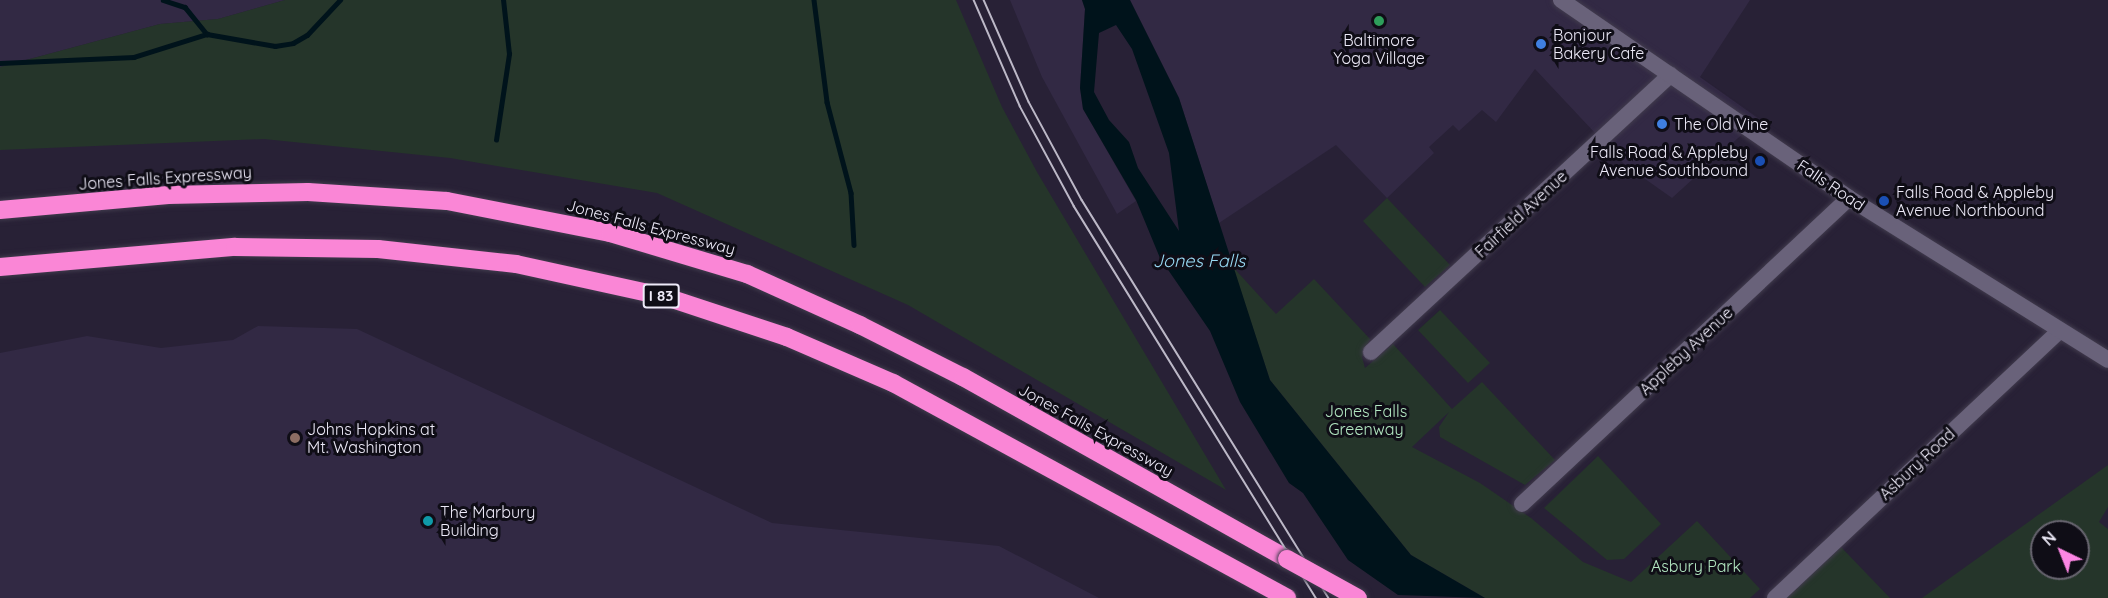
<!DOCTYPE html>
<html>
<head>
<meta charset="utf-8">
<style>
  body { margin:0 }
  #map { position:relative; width:2108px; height:598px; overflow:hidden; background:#282136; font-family:Quicksand,sans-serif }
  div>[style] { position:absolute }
  .built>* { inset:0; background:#322944 }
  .green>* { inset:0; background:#25352a }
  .water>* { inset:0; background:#00131b }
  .stream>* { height:4.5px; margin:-2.25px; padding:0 2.25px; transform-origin:2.25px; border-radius:2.25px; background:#00131b }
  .roads { filter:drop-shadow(0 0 2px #413b4d) drop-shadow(0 0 2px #413b4d) }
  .minor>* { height:16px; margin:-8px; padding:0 8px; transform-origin:8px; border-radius:8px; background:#69627a }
  .secondary>* { height:16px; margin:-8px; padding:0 8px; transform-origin:8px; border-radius:8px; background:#69627a }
  .motorway>* { height:18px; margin:-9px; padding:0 9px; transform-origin:9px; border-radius:9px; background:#fa86d6 }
  .tram>* { height:1.5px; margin:-0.75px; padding:0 0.75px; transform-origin:0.75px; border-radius:0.75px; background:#bcb8c7 }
  .bridges { filter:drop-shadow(0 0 2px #413b4d) drop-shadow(0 0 2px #413b4d) }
  .motorway-bridge>* { height:18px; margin:-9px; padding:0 9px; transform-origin:9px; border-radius:9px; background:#fa86d6 }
  .dots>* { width:16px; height:16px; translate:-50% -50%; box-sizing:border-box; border:3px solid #0f0d16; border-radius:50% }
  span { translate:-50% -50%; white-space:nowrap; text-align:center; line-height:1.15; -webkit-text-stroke:6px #0f0d16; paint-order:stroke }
  .shield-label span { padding:2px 4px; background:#0f0d16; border:2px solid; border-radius:4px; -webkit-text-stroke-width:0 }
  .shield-label { font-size:15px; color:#edeaf8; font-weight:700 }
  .poi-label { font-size:16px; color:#edeaf8 }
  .left { translate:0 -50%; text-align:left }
  .right { translate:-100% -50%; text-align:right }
  .street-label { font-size:16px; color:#edeaf8 }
  .park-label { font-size:16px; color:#b2e7c1 }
  .water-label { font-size:18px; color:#98d9f3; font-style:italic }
  .north { position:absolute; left:2030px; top:520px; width:60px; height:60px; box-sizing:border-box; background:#0f0d16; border:2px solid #686570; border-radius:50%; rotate:317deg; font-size:16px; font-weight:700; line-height:24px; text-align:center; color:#edeaf8 }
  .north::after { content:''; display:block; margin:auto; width:21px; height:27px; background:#fc86e4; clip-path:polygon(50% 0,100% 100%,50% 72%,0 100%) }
</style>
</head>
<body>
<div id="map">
  <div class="built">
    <div style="clip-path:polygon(0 0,285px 0,218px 19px,160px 24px,0 67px)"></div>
    <div style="clip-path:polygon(1010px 0,1082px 0,1085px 9px,1080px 88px,1083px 109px,1136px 201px,1117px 214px,1042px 77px)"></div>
    <div style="clip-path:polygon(1130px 0,1750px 0,1700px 77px,1759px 119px,1672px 198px,1624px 164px,1535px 69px,1496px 122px,1482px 110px,1459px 131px,1453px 125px,1429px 147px,1434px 153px,1387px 198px,1336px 145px,1219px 223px,1179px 98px)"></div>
    <div style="clip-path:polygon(258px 326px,357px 329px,772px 523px,999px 546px,1099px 598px,0 598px,0 353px,87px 336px,161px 348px,233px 340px)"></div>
  </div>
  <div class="green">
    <div style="clip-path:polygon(285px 0,956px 0,1002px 107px,1037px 172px,1226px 490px,908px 305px,657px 193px,450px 158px,264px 139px,0 150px,0 67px,160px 24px,218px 19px)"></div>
    <div style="clip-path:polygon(1387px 198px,1450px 265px,1425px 287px,1363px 221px)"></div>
    <div style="clip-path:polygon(1232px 266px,1276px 314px,1314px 279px,1370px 339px,1362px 357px,1365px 368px,1393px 344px,1452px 409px,1482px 382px,1555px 460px,1525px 485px,1440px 437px,1439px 427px,1449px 412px,1412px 447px,1480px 483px,1531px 518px,1583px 562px,1631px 582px,1697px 521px,1760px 589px,1750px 598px,1485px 598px,1411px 555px,1270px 380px)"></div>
    <div style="clip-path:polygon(1440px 310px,1490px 363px,1468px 383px,1418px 330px)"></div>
    <div style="clip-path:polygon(1598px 456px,1661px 524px,1624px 559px,1607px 560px,1544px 508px)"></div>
    <div style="clip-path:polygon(evenodd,2108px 465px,2108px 507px,2099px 522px,2108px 529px,2108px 598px,1922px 598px,2108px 465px,2042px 532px,2078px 532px,2078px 568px,2042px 568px,2042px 532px)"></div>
    <div style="clip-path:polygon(1841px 547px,1890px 598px,1786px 598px)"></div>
  </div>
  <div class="water">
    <div style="clip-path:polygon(evenodd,1082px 0,1130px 0,1179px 98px,1270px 380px,1411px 555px,1485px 598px,1398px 595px,1348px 560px,1303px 493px,1289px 483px,1240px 402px,1210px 331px,1160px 258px,1136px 200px,1083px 109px,1080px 88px,1085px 9px,1082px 0,1116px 25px,1132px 49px,1169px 153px,1179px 231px,1138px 168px,1129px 142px,1109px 120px,1094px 92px,1099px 33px,1116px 25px)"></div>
  </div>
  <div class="stream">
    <div style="left:163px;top:0;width:23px;rotate:18deg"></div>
    <div style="left:185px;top:7px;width:35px;rotate:51deg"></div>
    <div style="left:814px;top:0;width:103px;rotate:82.7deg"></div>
    <div style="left:827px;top:102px;width:94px;rotate:75.2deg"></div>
    <div style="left:851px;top:193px;width:52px;rotate:86.7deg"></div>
    <div style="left:0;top:63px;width:134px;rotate:-2.6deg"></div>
    <div style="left:134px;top:57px;width:77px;rotate:-17.5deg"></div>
    <div style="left:207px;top:34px;width:69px;rotate:10deg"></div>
    <div style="left:275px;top:46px;width:18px;rotate:-9deg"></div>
    <div style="left:293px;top:43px;width:16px;rotate:-30deg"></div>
    <div style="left:307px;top:35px;width:48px;rotate:-46.7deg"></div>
    <div style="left:496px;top:140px;width:87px;rotate:-81.4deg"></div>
    <div style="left:509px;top:54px;width:54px;rotate:-96.3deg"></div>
  </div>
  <div class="roads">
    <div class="minor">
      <div style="left:1371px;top:352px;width:408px;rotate:-42.8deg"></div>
      <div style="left:1522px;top:504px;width:448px;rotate:-43.1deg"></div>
      <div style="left:1775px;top:598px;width:390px;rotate:-43.2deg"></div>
    </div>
    <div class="secondary">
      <div style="left:1561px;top:0;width:349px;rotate:34.5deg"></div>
      <div style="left:1849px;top:198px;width:305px;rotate:32deg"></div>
    </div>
    <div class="motorway">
      <div style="left:0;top:210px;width:169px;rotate:-5.1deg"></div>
      <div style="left:168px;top:195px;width:140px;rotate:-1.2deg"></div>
      <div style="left:308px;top:192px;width:139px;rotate:3.7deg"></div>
      <div style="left:447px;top:201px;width:166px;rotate:11.1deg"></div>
      <div style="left:610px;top:233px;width:143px;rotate:16.7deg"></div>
      <div style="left:747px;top:274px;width:124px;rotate:24.3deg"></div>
      <div style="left:860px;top:325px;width:115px;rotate:26.8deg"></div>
      <div style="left:963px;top:377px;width:372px;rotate:29.3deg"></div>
      <div style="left:0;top:267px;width:236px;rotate:-4.9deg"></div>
      <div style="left:235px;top:247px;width:143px;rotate:0.8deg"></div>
      <div style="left:378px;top:249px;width:139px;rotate:6.2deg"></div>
      <div style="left:516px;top:264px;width:154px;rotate:12.4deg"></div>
      <div style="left:666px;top:297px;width:127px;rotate:18.3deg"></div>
      <div style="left:787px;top:337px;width:116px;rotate:23.5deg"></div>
      <div style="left:893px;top:383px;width:449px;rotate:28.6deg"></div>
    </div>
  </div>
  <div class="tram">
    <div style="left:974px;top:0;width:116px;rotate:66.5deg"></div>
    <div style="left:1020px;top:106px;width:114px;rotate:61.6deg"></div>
    <div style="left:1074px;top:206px;width:461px;rotate:58.3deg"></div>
    <div style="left:984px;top:0;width:111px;rotate:66.2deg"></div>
    <div style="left:1029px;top:102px;width:111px;rotate:61.6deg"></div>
    <div style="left:1082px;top:200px;width:468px;rotate:58.2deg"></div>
  </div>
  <div class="bridges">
    <div class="motorway-bridge">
      <div style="left:1287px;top:559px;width:81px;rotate:28.8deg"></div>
    </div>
  </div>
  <div class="dots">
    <div style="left:1379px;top:21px;background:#2e9e5b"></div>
    <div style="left:1541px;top:44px;background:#3f7fe0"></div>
    <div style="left:1662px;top:124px;background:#3f7fe0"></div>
    <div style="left:1760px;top:161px;background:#1a4fb4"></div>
    <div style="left:1884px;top:201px;background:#1a4fb4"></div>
    <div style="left:295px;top:438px;background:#8d6e63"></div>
    <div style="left:428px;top:521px;background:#0f9aa8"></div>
  </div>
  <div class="shield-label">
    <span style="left:661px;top:296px">I 83</span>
  </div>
  <div class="poi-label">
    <span class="left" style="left:1553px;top:44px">Bonjour<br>Bakery Cafe</span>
    <span style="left:1379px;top:49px">Baltimore<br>Yoga Village</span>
    <span class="left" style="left:1674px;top:124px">The Old Vine</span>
    <span class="right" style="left:1748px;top:161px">Falls Road &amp; Appleby<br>Avenue Southbound</span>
    <span class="left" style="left:1896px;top:201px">Falls Road &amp; Appleby<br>Avenue Northbound</span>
    <span class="left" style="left:307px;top:438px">Johns Hopkins at<br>Mt. Washington</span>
    <span class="left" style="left:440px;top:521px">The Marbury<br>Building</span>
  </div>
  <div class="street-label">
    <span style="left:165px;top:178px;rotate:-4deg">Jones Falls Expressway</span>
    <span style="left:1831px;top:185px;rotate:34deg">Falls Road</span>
    <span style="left:1521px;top:214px;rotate:-43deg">Fairfield Avenue</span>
    <span style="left:651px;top:227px;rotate:15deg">Jones Falls Expressway</span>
    <span style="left:1686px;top:351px;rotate:-43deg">Appleby Avenue</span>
    <span style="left:1096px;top:430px;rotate:29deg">Jones Falls Expressway</span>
    <span style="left:1917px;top:464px;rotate:-43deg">Asbury Road</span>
  </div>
  <div class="park-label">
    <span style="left:1366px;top:420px">Jones Falls<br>Greenway</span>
    <span style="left:1696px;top:566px">Asbury Park</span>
  </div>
  <div class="water-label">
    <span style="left:1199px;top:261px">Jones Falls</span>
  </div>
  <div class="north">N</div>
</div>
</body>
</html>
